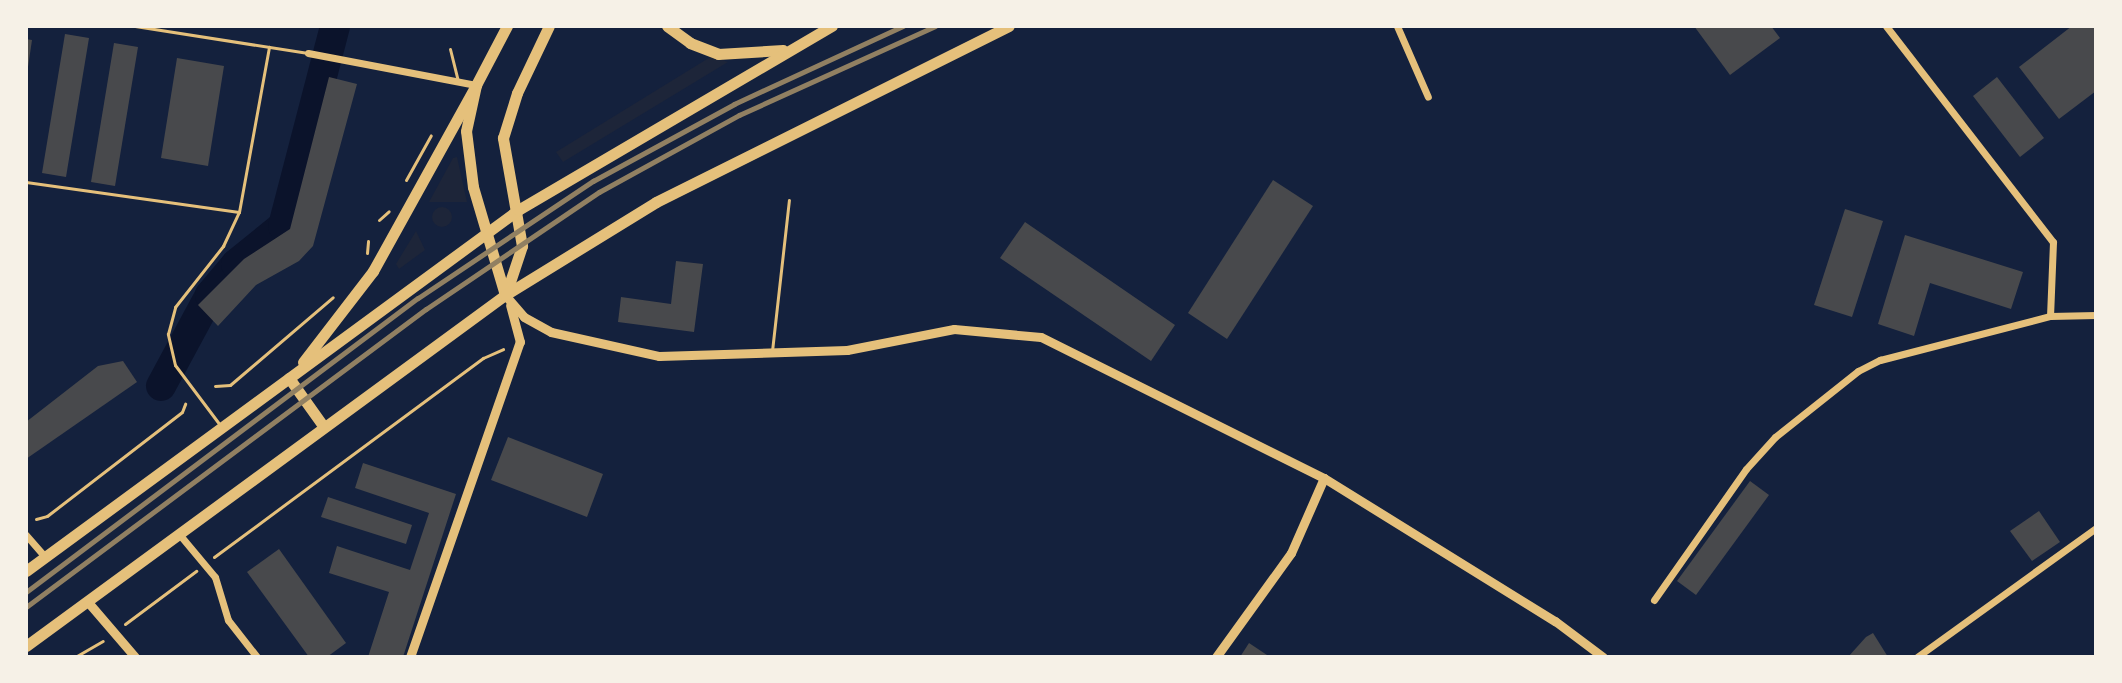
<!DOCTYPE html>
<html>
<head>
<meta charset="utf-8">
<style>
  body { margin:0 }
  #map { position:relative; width:2122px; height:683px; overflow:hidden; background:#14213d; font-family:Commissioner,sans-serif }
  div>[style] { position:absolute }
  .green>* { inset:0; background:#1d2539 }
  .round { border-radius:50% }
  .river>* { height:30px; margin:-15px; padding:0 15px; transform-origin:15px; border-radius:15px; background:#0b132b }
  .building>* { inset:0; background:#48494c }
  .path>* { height:3px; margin:-1.5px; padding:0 1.5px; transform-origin:1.5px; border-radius:1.5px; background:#e5c07b }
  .service>* { height:3px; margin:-1.5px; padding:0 1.5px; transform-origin:1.5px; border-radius:1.5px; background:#e5c07b }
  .minor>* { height:7px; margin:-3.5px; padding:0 3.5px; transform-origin:3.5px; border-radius:3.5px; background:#e5c07b }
  .tertiary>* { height:9px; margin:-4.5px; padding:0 4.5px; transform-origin:4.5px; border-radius:4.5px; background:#e5c07b }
  .primary>* { height:11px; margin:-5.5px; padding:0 5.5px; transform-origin:5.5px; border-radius:5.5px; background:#e5c07b }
  .rail>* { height:5px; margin:-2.5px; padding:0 2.5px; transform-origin:2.5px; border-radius:2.5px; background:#918062 }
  span { translate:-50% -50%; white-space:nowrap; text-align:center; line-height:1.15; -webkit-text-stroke:7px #f6f1e7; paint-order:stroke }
  .frame { position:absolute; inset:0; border:28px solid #f6f1e7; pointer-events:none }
</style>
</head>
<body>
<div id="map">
  <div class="green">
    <div style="clip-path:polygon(712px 56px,728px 62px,563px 162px,556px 152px)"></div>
    <div style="clip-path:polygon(457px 157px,467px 202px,429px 202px,453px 158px)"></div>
    <div class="round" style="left:432px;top:207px;width:20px;height:20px"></div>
    <div style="clip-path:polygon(416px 231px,425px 250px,399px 269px,396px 264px)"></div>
  </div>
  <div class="river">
    <div style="left:161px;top:386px;width:103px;rotate:-61.7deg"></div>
    <div style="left:210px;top:295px;width:40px;rotate:-50deg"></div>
    <div style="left:236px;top:264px;width:60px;rotate:-39deg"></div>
    <div style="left:283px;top:226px;width:207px;rotate:-75.4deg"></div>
  </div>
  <div class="building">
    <div style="clip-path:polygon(1694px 26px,1771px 26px,1780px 38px,1730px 75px)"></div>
    <div style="clip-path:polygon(2072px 26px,2096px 26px,2096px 91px,2059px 119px,2019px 67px)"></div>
    <div style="clip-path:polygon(65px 34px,89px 38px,66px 177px,42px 173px)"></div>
    <div style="clip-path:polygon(26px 39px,32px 40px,28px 67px,26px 67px)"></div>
    <div style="clip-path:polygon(114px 43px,138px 47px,115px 186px,91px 182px)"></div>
    <div style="clip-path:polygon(177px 58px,224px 66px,208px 166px,161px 158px)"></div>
    <div style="clip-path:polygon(329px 77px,357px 84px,313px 246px,299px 261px,256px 285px,218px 326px,198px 305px,244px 259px,290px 229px)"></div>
    <div style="clip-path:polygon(1997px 77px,2044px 138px,2020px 157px,1973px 96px)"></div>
    <div style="clip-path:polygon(1273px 180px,1313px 206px,1227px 339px,1188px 313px)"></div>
    <div style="clip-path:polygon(1845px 209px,1883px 221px,1852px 317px,1814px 305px)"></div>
    <div style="clip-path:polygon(1025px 222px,1175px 325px,1151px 361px,1000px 258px)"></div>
    <div style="clip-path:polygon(1905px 235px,2023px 272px,2011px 309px,1930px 283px,1914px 336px,1878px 324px)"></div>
    <div style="clip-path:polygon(676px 261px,703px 264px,694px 332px,618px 322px,621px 297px,671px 304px)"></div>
    <div style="clip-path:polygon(123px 361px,137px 382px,26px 459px,26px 422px,98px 366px)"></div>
    <div style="clip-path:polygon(508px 437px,603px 474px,587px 517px,491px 480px)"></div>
    <div style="clip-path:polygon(363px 463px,456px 494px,403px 657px,368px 657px,389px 592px,329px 573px,337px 546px,410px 570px,429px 513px,355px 488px)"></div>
    <div style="clip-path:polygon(1750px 481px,1769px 495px,1696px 595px,1677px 581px)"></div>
    <div style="clip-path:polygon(328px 497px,412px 525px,406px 544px,321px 517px)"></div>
    <div style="clip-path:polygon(2039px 511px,2060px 542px,2032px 561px,2010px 531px)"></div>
    <div style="clip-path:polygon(279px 549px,346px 643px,327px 657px,309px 657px,247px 572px)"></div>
    <div style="clip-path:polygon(1873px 633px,1888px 657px,1848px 657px,1866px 637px)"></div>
    <div style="clip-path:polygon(1249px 643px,1270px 657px,1240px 657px)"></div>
  </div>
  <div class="path">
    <div style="left:406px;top:180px;width:51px;rotate:-60.9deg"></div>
    <div style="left:379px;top:220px;width:13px;rotate:-42deg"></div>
    <div style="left:367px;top:253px;width:12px;rotate:-85deg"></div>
    <div style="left:215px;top:386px;width:15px;rotate:-4deg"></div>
    <div style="left:230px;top:385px;width:135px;rotate:-40.5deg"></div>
    <div style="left:36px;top:519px;width:11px;rotate:-15deg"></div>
    <div style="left:47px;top:516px;width:170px;rotate:-37.6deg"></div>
    <div style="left:182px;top:412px;width:9px;rotate:-69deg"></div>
    <div style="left:214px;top:557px;width:335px;rotate:-36.5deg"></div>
    <div style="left:483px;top:358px;width:22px;rotate:-24deg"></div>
    <div style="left:125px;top:624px;width:89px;rotate:-36.7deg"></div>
    <div style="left:75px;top:657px;width:32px;rotate:-30deg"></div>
  </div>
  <div class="service">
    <div style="left:135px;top:26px;width:175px;rotate:8.9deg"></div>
    <div style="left:450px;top:49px;width:33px;rotate:76deg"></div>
    <div style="left:26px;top:182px;width:215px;rotate:8deg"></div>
    <div style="left:772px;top:351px;width:152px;rotate:-83.6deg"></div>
    <div style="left:220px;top:425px;width:75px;rotate:-126.9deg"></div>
    <div style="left:175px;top:365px;width:32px;rotate:-103deg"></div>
    <div style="left:168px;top:334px;width:28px;rotate:-75deg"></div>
    <div style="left:175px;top:307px;width:78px;rotate:-51.8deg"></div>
    <div style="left:223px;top:246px;width:38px;rotate:-65deg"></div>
    <div style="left:239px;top:212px;width:168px;rotate:-79.7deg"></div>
  </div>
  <div class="minor">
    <div style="left:1397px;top:26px;width:77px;rotate:66.4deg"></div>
    <div style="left:1886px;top:26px;width:273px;rotate:52.3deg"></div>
    <div style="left:2053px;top:242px;width:74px;rotate:92.3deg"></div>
    <div style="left:308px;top:53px;width:171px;rotate:10.8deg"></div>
    <div style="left:179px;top:534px;width:56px;rotate:50.1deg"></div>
    <div style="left:215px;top:577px;width:45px;rotate:73.2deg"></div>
    <div style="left:228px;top:620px;width:47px;rotate:51.9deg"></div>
    <div style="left:26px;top:535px;width:29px;rotate:49deg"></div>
    <div style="left:1654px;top:600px;width:160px;rotate:-54.9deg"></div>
    <div style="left:1746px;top:469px;width:43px;rotate:-47.8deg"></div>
    <div style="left:1775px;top:437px;width:106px;rotate:-38.5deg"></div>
    <div style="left:1858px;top:371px;width:25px;rotate:-27deg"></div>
    <div style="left:1880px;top:360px;width:176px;rotate:-14.5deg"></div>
    <div style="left:2050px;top:316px;width:46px;rotate:-1.2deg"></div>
    <div style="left:1917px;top:657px;width:221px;rotate:-35.8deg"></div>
  </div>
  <div class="tertiary">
    <div style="left:505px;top:295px;width:29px;rotate:49deg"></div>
    <div style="left:524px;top:317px;width:31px;rotate:29deg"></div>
    <div style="left:551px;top:332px;width:111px;rotate:12.5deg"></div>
    <div style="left:659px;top:356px;width:188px;rotate:-1.8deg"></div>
    <div style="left:847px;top:350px;width:109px;rotate:-11.1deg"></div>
    <div style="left:954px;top:329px;width:87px;rotate:5.3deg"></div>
    <div style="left:1041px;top:337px;width:316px;rotate:26.5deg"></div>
    <div style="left:1324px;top:478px;width:272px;rotate:31.8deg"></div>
    <div style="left:1555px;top:621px;width:60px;rotate:36.9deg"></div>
    <div style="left:87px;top:601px;width:74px;rotate:49.4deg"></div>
    <div style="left:410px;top:657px;width:334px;rotate:-70.8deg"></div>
    <div style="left:520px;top:342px;width:38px;rotate:-105deg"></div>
    <div style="left:1216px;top:657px;width:128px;rotate:-54.2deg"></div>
    <div style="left:1291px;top:553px;width:82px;rotate:-66.3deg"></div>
  </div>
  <div class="primary">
    <div style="left:667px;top:26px;width:29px;rotate:36deg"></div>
    <div style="left:690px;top:43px;width:30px;rotate:21deg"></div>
    <div style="left:718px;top:54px;width:65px;rotate:-3.5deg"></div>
    <div style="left:506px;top:294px;width:51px;rotate:-71.6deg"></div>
    <div style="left:522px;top:246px;width:110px;rotate:-100deg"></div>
    <div style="left:503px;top:138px;width:47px;rotate:-72.7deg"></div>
    <div style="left:517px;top:93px;width:74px;rotate:-64.5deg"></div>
    <div style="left:505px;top:295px;width:113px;rotate:-106.5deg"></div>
    <div style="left:473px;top:187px;width:56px;rotate:-97.1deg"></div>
    <div style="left:466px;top:131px;width:47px;rotate:-77.7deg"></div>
    <div style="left:476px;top:85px;width:67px;rotate:-62.3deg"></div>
    <div style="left:303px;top:362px;width:115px;rotate:-52.4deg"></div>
    <div style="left:373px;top:271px;width:213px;rotate:-61deg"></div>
    <div style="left:289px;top:378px;width:60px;rotate:54.5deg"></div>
    <div style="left:26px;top:571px;width:610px;rotate:-36.27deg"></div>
    <div style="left:518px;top:210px;width:364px;rotate:-30.4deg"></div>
    <div style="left:26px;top:646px;width:594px;rotate:-36.23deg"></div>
    <div style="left:505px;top:295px;width:177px;rotate:-31.6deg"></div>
    <div style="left:656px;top:202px;width:394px;rotate:-26.5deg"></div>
  </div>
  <div class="rail">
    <div style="left:26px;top:592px;width:490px;rotate:-36.9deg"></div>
    <div style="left:418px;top:298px;width:211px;rotate:-33.8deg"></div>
    <div style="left:593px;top:181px;width:161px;rotate:-28.6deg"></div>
    <div style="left:734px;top:104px;width:186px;rotate:-24.8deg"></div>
    <div style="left:26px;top:607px;width:499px;rotate:-36.7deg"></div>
    <div style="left:426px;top:309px;width:209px;rotate:-34.1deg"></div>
    <div style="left:599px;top:192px;width:160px;rotate:-28.8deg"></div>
    <div style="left:739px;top:115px;width:215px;rotate:-24.4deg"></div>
  </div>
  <div class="frame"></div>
</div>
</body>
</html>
